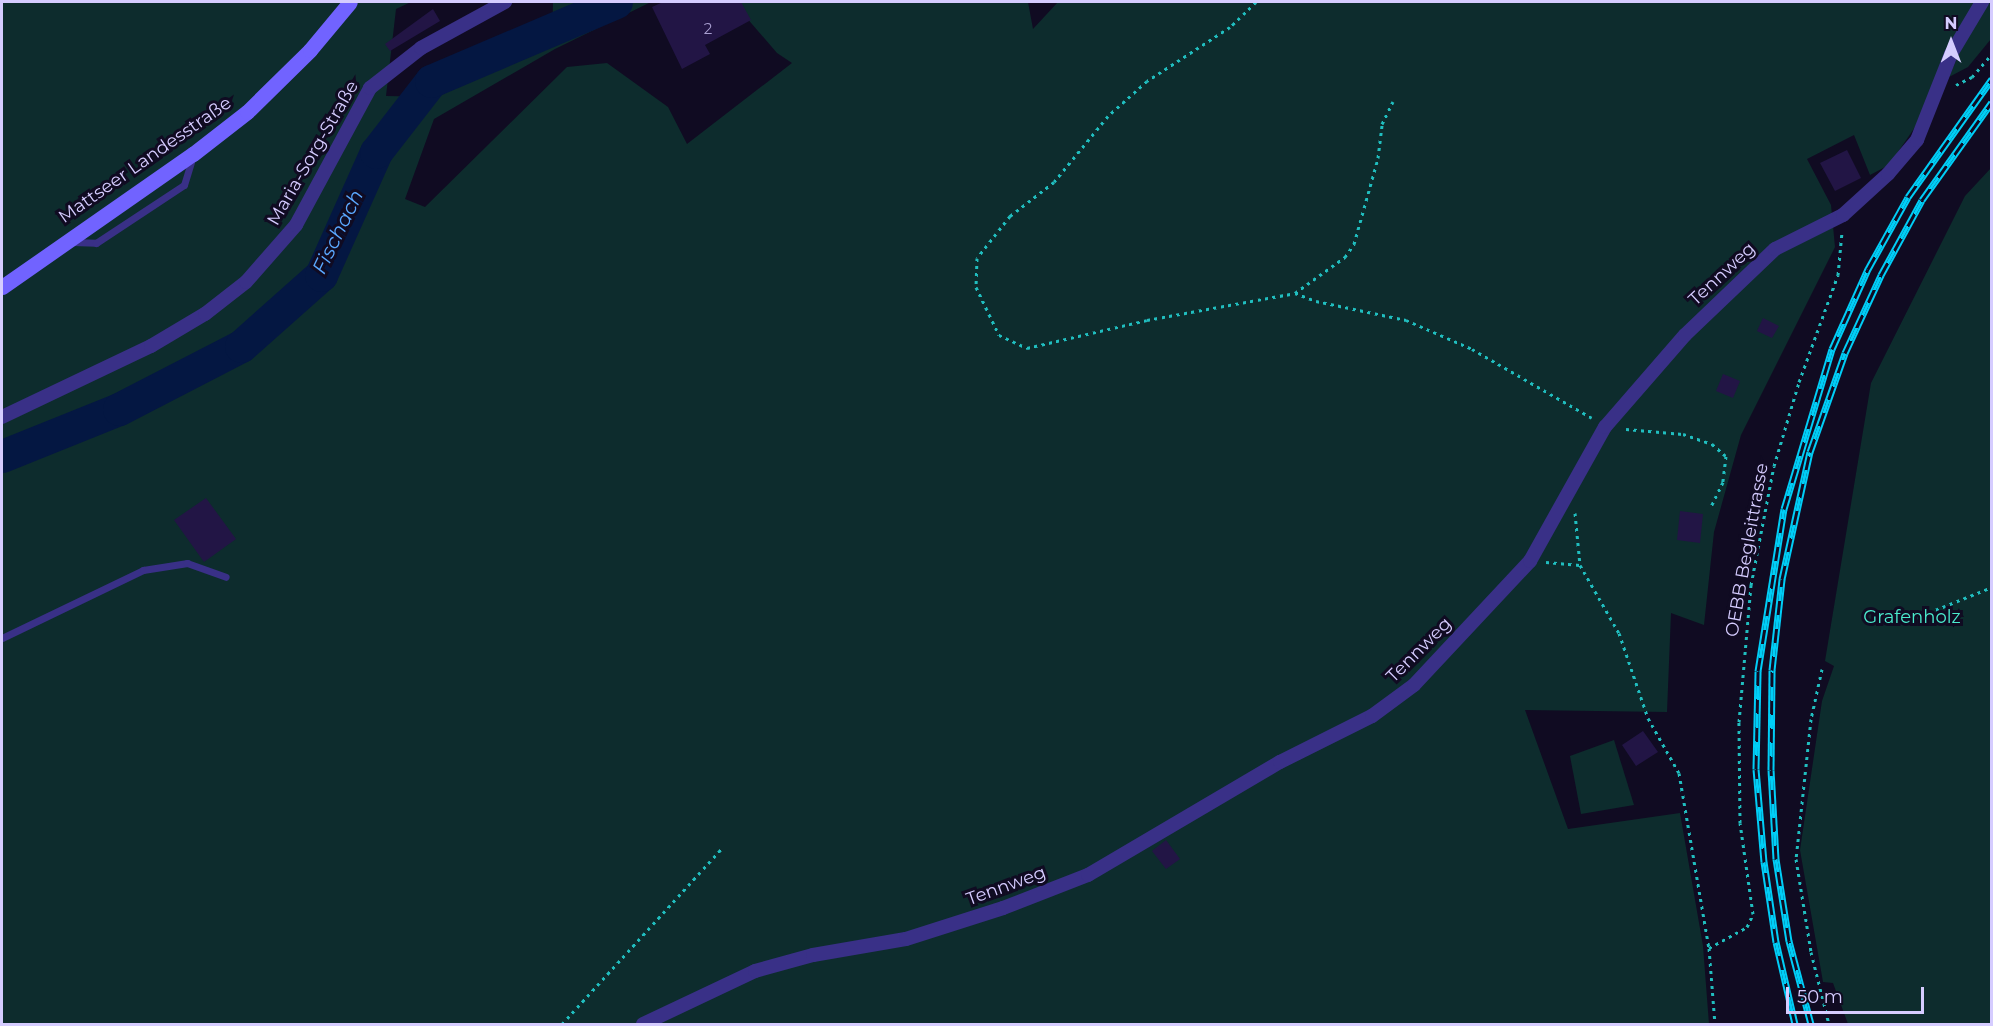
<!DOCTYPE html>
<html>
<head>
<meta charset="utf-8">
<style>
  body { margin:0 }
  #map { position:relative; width:1993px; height:1026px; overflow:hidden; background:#100b22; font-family:Montserrat,sans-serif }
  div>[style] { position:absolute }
  .green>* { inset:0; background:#0d2c2d }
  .river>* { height:33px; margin:-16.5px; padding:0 16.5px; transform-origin:16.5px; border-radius:16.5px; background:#041742 }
  .building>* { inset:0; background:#221545 }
  .path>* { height:3px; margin-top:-1.5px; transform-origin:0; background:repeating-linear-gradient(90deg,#20bebf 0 3px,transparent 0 7.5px) }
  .lane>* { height:7px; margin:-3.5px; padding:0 3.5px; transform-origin:3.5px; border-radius:3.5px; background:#393087 }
  .street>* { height:14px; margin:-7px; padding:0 7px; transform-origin:7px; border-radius:7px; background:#393087 }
  .secondary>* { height:15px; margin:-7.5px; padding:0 7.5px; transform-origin:7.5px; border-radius:7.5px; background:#7163ff }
  .rail>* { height:7px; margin-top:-3.5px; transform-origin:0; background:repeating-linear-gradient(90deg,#100b22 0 14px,#00cef7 0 28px); box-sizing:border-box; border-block:2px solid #00cef7 }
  span { translate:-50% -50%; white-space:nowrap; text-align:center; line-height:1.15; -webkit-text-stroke:6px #100b22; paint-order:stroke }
  .number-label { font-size:15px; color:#a89ed0 }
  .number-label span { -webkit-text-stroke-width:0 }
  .street-label { font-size:18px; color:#d5ccff }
  .park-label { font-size:18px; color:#4becce }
  .water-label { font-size:20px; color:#5aa8ff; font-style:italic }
  .frame { position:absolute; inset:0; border:3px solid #d5ccff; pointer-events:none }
  .north { position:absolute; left:1921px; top:12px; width:60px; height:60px; -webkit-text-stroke:4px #100b22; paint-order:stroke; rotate:0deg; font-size:16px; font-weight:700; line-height:24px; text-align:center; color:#d5ccff }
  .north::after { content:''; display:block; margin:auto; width:21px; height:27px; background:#d5ccff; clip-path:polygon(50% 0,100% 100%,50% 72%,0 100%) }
  .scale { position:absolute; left:1786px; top:987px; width:138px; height:27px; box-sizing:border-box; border:3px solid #d5ccff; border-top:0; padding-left:8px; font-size:18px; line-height:21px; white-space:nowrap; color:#d5ccff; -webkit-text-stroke:4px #100b22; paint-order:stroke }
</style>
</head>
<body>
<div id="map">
  <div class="green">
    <div style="clip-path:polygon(2px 2px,411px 2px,396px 9px,386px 96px,437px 97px,552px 41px,553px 2px,651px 2px,555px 49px,434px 119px,405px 199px,425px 207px,567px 67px,607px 63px,668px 107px,687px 144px,792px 63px,777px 53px,733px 2px,1028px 2px,1033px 29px,1058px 2px,1977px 2px,1924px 114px,1889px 165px,1870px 175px,1854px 135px,1807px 159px,1831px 205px,1835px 247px,1741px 435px,1714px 532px,1704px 625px,1671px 613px,1667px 712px,1525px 710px,1568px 829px,1680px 813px,1703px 946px,1709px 1024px,2px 1024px)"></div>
    <div style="clip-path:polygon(1987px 2px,1991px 2px,1991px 39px,1968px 67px,1949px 77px,1972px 24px)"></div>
    <div style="clip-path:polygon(1991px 168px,1991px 1024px,1848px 1024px,1833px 983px,1823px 982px,1800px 850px,1822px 701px,1834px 666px,1825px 661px,1871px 383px,1965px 196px)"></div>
    <div style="clip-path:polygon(1614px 740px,1634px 805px,1581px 814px,1570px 756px)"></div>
  </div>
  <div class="river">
    <div style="left:2px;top:456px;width:126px;rotate:-21.9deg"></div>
    <div style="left:119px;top:409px;width:137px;rotate:-27.3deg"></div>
    <div style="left:241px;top:346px;width:107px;rotate:-41.6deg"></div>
    <div style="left:321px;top:275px;width:135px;rotate:-65.9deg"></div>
    <div style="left:376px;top:152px;width:90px;rotate:-52.2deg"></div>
    <div style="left:431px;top:81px;width:201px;rotate:-23.1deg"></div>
  </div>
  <div class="building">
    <div style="clip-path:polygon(663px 2px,741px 2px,751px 20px,705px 45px,710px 54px,682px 69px,652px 7px)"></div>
    <div style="clip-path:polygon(433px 9px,440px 21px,390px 51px,385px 44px)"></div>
    <div style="clip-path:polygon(1847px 150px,1861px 178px,1835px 191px,1820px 163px)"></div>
    <div style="clip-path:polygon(1763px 318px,1779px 326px,1772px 338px,1757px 331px)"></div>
    <div style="clip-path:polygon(1723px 374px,1740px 381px,1733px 398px,1716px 391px)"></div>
    <div style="clip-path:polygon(206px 498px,236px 539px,204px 562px,174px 520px)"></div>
    <div style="clip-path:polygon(1680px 511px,1703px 514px,1700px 543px,1677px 540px)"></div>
    <div style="clip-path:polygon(1643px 731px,1658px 752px,1636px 766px,1622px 745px)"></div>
    <div style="clip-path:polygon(1166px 840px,1180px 859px,1166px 869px,1152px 851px)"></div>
  </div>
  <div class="path">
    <div style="left:1256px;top:2px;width:36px;rotate:136deg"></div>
    <div style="left:1230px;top:27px;width:99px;rotate:147deg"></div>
    <div style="left:1147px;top:81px;width:52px;rotate:138.1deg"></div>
    <div style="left:1108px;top:116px;width:85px;rotate:129.3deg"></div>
    <div style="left:1054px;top:182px;width:56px;rotate:142.3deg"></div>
    <div style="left:1010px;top:216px;width:53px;rotate:128.2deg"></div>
    <div style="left:977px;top:258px;width:29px;rotate:92deg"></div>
    <div style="left:976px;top:287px;width:53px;rotate:64.4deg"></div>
    <div style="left:999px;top:335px;width:31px;rotate:25deg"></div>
    <div style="left:1027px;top:348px;width:123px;rotate:-13.1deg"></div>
    <div style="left:1147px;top:320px;width:150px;rotate:-10.3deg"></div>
    <div style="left:1295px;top:293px;width:22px;rotate:21deg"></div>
    <div style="left:1316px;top:301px;width:92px;rotate:11.9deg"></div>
    <div style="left:1406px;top:320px;width:72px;rotate:23.7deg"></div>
    <div style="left:1472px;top:349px;width:138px;rotate:29.9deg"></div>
    <div style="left:1956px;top:85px;width:18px;rotate:-27deg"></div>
    <div style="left:1972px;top:77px;width:30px;rotate:-49deg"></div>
    <div style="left:1295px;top:293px;width:62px;rotate:-35.8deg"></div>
    <div style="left:1345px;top:257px;width:16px;rotate:-55deg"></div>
    <div style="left:1354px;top:244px;width:89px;rotate:-74.4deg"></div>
    <div style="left:1378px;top:158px;width:34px;rotate:-83deg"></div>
    <div style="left:1382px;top:124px;width:25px;rotate:-64deg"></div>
    <div style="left:1626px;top:429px;width:57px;rotate:5deg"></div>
    <div style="left:1683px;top:434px;width:31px;rotate:19deg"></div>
    <div style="left:1712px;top:444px;width:18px;rotate:41deg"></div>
    <div style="left:1726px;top:456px;width:26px;rotate:97deg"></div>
    <div style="left:1723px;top:482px;width:28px;rotate:116deg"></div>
    <div style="left:1575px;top:513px;width:52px;rotate:84.5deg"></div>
    <div style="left:1580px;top:565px;width:78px;rotate:60.2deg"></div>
    <div style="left:1619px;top:633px;width:90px;rotate:71.2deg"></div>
    <div style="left:1648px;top:718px;width:63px;rotate:60.6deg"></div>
    <div style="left:1679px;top:773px;width:178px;rotate:80.3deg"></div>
    <div style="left:1709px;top:948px;width:76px;rotate:85.5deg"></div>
    <div style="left:1546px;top:562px;width:34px;rotate:5deg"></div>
    <div style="left:1908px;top:621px;width:91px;rotate:-22deg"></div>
    <div style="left:1822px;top:669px;width:51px;rotate:102.4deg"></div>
    <div style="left:1811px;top:719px;width:141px;rotate:96.1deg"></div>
    <div style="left:1796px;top:859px;width:94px;rotate:80.8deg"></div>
    <div style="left:1811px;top:952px;width:74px;rotate:76deg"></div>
    <div style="left:1709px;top:948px;width:43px;rotate:-28.9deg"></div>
    <div style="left:1747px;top:927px;width:14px;rotate:-65deg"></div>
    <div style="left:1753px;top:914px;width:92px;rotate:-98.1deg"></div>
    <div style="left:1740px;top:823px;width:101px;rotate:-90.6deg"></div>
    <div style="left:1739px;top:722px;width:138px;rotate:-85deg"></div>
    <div style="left:1751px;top:585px;width:121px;rotate:-79.1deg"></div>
    <div style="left:1774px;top:466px;width:88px;rotate:-73.4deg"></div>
    <div style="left:1799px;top:382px;width:114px;rotate:-70deg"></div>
    <div style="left:1838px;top:275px;width:43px;rotate:-84.7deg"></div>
    <div style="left:562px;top:1024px;width:239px;rotate:-47.7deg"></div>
  </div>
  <div class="lane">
    <div style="left:72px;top:242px;width:24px;rotate:2deg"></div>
    <div style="left:96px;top:243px;width:105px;rotate:-33.4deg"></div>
    <div style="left:184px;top:185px;width:27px;rotate:-73deg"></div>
    <div style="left:2px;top:638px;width:157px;rotate:-25.7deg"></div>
    <div style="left:143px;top:570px;width:45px;rotate:-9deg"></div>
    <div style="left:187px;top:563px;width:41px;rotate:19.7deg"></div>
  </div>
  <div class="street">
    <div style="left:2px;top:417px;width:165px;rotate:-25.5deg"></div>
    <div style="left:151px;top:346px;width:63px;rotate:-30.7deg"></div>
    <div style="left:205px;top:314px;width:52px;rotate:-38deg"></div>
    <div style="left:246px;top:282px;width:76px;rotate:-48.7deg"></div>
    <div style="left:296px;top:225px;width:156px;rotate:-61.6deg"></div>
    <div style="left:370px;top:88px;width:65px;rotate:-38.1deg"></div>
    <div style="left:421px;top:48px;width:96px;rotate:-28.7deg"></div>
    <div style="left:643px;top:1024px;width:124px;rotate:-25.3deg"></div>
    <div style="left:755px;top:971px;width:60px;rotate:-15.4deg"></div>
    <div style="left:813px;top:955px;width:94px;rotate:-9.8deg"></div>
    <div style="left:906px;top:939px;width:102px;rotate:-17.7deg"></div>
    <div style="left:1003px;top:908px;width:91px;rotate:-21.2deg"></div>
    <div style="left:1088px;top:875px;width:223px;rotate:-30.5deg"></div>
    <div style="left:1280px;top:762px;width:103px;rotate:-26.6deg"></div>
    <div style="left:1372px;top:716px;width:52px;rotate:-36.4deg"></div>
    <div style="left:1414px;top:685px;width:170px;rotate:-46.9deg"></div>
    <div style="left:1530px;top:561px;width:154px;rotate:-60.8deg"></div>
    <div style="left:1605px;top:427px;width:122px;rotate:-49deg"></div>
    <div style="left:1685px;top:335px;width:124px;rotate:-43.7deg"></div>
    <div style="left:1775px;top:249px;width:76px;rotate:-26.6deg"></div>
    <div style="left:1843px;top:215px;width:61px;rotate:-42.3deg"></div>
    <div style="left:1888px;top:174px;width:45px;rotate:-49.5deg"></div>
    <div style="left:1917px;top:140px;width:92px;rotate:-68.4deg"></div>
    <div style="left:1951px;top:54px;width:61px;rotate:-59.2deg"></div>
  </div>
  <div class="secondary">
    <div style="left:2px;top:287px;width:233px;rotate:-34.9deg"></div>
    <div style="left:193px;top:154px;width:68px;rotate:-37.9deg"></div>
    <div style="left:247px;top:112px;width:88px;rotate:-44.5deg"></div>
    <div style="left:310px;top:50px;width:62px;rotate:-50.2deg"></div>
  </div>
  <div class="rail">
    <div style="left:1795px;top:1024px;width:84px;rotate:-103deg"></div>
    <div style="left:1776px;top:942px;width:81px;rotate:-98.5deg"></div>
    <div style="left:1764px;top:862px;width:93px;rotate:-94.9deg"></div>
    <div style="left:1756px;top:769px;width:98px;rotate:-88.8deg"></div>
    <div style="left:1758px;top:671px;width:164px;rotate:-80.9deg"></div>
    <div style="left:1784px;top:509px;width:167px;rotate:-73.3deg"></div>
    <div style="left:1832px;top:349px;width:88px;rotate:-65.8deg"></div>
    <div style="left:1868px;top:269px;width:82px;rotate:-60.9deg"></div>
    <div style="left:1908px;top:197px;width:145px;rotate:-54.6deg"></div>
    <div style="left:1811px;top:1024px;width:86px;rotate:-104.8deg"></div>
    <div style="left:1789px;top:941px;width:83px;rotate:-99deg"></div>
    <div style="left:1776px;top:859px;width:89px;rotate:-93.2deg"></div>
    <div style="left:1771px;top:770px;width:100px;rotate:-89.4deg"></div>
    <div style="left:1772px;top:670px;width:92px;rotate:-83.7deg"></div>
    <div style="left:1782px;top:579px;width:130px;rotate:-77.6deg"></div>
    <div style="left:1810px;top:452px;width:105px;rotate:-70.5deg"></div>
    <div style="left:1845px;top:353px;width:86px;rotate:-65.2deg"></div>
    <div style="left:1881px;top:275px;width:85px;rotate:-61.3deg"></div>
    <div style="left:1922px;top:200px;width:120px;rotate:-54.5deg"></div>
  </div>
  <div class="number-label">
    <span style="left:708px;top:29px">2</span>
  </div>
  <div class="street-label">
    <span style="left:313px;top:153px;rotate:-60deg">Maria-Sorg-Straße</span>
    <span style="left:145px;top:160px;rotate:-35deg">Mattseer Landesstraße</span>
    <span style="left:1722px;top:274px;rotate:-43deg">Tennweg</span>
    <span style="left:1747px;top:550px;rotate:-80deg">OEBB Begleittrasse</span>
    <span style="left:1419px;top:650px;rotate:-45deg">Tennweg</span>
    <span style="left:1006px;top:886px;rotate:-20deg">Tennweg</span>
  </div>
  <div class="park-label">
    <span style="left:1912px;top:617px">Grafenholz</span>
  </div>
  <div class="water-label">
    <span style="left:338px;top:232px;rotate:-64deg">Fischach</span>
  </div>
  <div class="frame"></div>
  <div class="north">N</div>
  <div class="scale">50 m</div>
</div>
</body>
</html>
